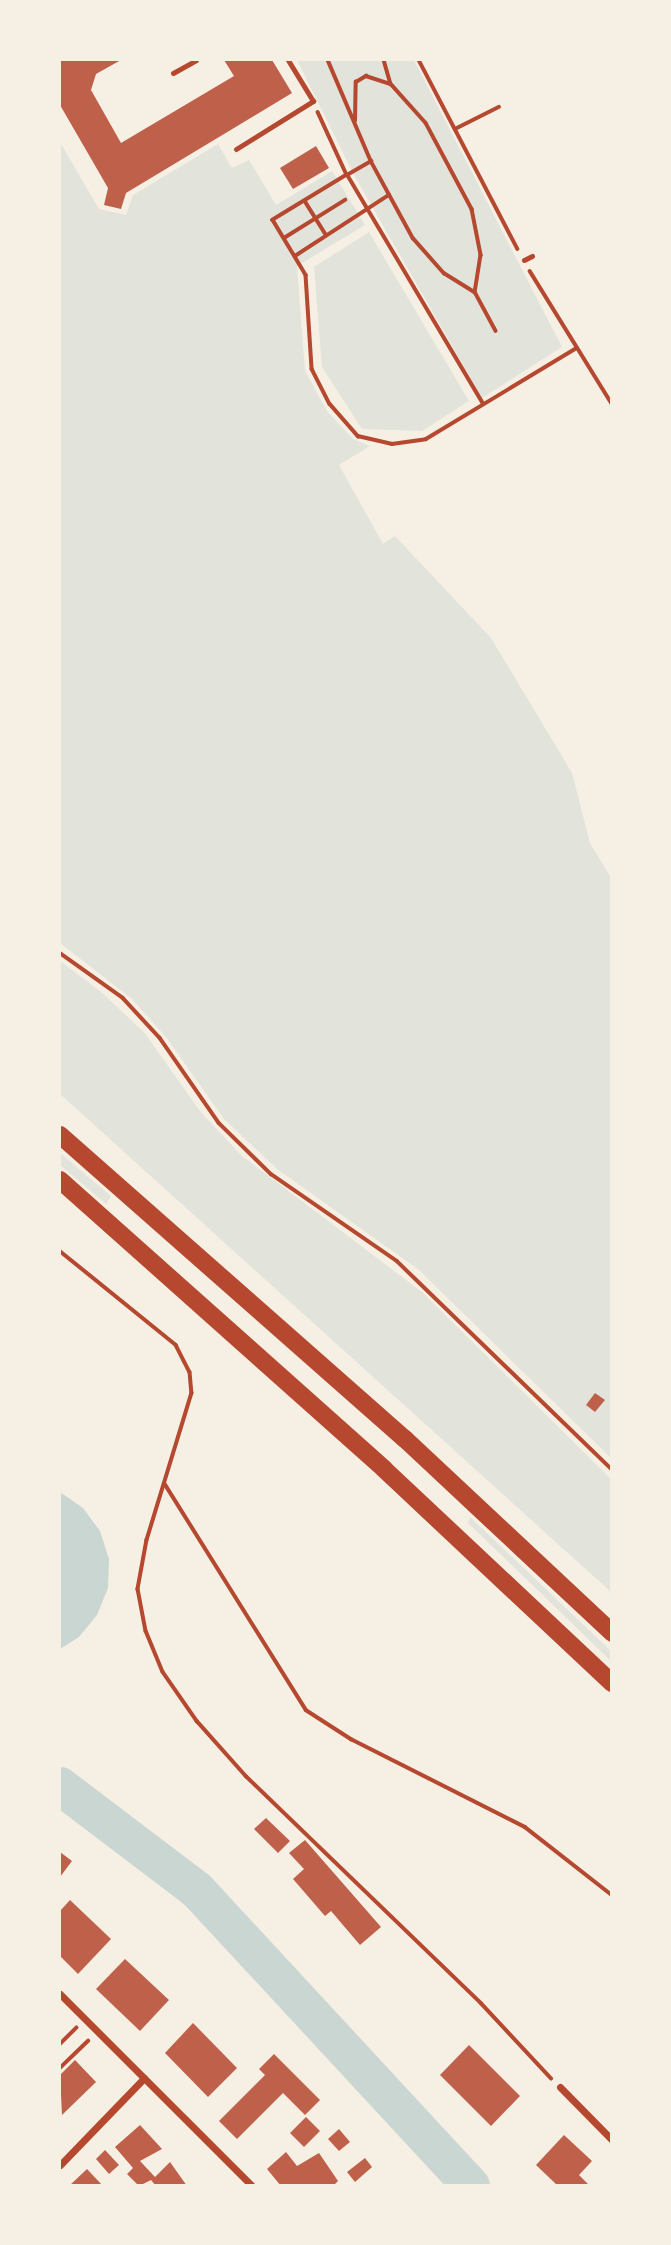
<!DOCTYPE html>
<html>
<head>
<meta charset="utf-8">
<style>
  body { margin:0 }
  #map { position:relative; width:671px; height:2245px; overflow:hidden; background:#f6efe4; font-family:Jost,sans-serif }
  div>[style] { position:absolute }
  .green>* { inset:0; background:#e2e4dc }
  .water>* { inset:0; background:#c9d6d2 }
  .river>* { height:38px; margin:-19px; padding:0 19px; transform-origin:19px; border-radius:19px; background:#c9d6d2 }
  .building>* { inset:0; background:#bf614a }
  .path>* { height:3.5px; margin:-1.75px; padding:0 1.75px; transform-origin:1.75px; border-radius:1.75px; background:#b5482f }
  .service>* { height:5px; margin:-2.5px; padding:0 2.5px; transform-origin:2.5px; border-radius:2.5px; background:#b5482f }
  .minor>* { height:7px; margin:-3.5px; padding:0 3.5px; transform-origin:3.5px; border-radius:3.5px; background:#b5482f }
  .trunk>* { height:18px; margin:-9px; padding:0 9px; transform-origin:9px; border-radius:9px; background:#b5482f }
  span { translate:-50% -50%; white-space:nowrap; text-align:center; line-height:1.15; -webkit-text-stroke:5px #f6efe4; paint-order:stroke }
  .frame { position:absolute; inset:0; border:61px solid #f6efe4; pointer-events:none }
</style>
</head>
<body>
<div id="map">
  <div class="green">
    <div style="clip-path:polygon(297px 60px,414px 60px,562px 347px,482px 398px,354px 175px)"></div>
    <div style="clip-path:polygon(60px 142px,99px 209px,126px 215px,133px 195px,218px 144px,232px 168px,249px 160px,276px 205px,332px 171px,365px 225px,297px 266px,305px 371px,327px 411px,353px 439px,370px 446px,339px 465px,383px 544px,395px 536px,491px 638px,572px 773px,590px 843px,611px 878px,611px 1458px,419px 1270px,277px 1169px,224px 1119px,166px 1037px,132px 999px,60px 943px)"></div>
    <div style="clip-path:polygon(369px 232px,469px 401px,422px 431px,362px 429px,322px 367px,314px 267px)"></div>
    <div style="clip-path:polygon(60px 961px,100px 991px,144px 1032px,200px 1111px,242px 1156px,422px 1292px,611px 1479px,611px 1592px,60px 1094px)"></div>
    <div style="clip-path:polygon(60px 1153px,111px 1196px,106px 1204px,60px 1165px)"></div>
    <div style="clip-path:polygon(470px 1517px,611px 1651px,611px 1661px,468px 1523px)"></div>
  </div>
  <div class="water">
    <div style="clip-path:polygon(60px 1492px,83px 1508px,100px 1531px,109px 1559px,108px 1588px,97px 1615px,79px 1637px,60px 1649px)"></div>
  </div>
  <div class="river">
    <div style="left:60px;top:1786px;width:172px;rotate:37.2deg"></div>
    <div style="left:197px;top:1890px;width:403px;rotate:47.2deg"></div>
  </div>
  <div class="building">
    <div style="clip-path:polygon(60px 60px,121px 60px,96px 74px,91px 90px,121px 143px,234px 76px,224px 60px,272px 60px,292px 93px,126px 193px,121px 209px,104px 205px,108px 188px,60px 105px)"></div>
    <div style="clip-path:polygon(316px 146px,329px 168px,293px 189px,280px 168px)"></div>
    <div style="clip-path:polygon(595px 1393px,605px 1400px,595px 1412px,586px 1405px)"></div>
    <div style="clip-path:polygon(266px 1818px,290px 1841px,278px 1853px,254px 1829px)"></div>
    <div style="clip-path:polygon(305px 1840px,381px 1927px,360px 1945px,331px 1911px,325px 1916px,293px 1879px,304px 1869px,289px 1853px)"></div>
    <div style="clip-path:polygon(60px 1852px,72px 1861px,60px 1877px)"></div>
    <div style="clip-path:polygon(70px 1900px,111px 1939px,78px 1974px,60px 1956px,60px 1911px)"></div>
    <div style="clip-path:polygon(125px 1959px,169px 2000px,140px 2031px,96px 1989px)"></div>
    <div style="clip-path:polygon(193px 2023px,237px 2068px,208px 2097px,165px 2053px)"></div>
    <div style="clip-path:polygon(469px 2045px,520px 2096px,491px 2126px,440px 2075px)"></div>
    <div style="clip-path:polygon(274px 2054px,320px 2100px,305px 2115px,283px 2093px,237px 2139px,219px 2121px,265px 2075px,259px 2069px)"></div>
    <div style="clip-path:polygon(75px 2060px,96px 2082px,62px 2115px,60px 2075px)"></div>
    <div style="clip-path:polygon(306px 2117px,320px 2131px,304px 2147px,290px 2133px)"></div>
    <div style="clip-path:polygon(140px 2125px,162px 2149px,140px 2161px,155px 2177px,170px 2162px,187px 2186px,156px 2186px,151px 2180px,139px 2186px,127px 2174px,133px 2168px,115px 2147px)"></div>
    <div style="clip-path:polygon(339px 2129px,350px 2142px,339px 2151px,328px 2139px)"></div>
    <div style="clip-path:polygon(564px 2135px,592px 2161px,579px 2175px,590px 2186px,558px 2186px,536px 2165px)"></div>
    <div style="clip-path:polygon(105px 2150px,119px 2165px,109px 2174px,96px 2159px)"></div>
    <div style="clip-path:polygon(286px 2152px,297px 2166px,319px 2153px,338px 2181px,333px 2186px,281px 2186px,267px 2169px)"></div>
    <div style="clip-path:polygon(365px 2158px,372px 2167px,355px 2182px,347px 2172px)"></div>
    <div style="clip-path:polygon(87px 2169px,103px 2186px,69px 2186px)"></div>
  </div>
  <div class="path">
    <div style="left:328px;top:60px;width:110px;rotate:66.9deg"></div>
    <div style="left:371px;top:161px;width:88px;rotate:61.4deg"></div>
    <div style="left:413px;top:238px;width:47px;rotate:48.5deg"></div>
    <div style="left:444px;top:273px;width:36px;rotate:32deg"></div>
    <div style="left:475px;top:292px;width:44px;rotate:61.7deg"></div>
    <div style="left:384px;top:60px;width:25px;rotate:74deg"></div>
    <div style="left:391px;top:84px;width:52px;rotate:48.1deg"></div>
    <div style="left:426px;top:123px;width:98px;rotate:61.9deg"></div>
    <div style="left:472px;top:209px;width:47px;rotate:78.9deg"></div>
    <div style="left:481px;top:255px;width:37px;rotate:99deg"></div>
    <div style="left:419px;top:60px;width:213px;rotate:62.4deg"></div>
    <div style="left:318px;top:112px;width:69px;rotate:65.3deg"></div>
    <div style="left:347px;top:175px;width:28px;rotate:-30deg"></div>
    <div style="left:355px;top:121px;width:39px;rotate:-89deg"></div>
    <div style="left:356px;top:82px;width:12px;rotate:-31deg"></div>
    <div style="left:366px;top:76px;width:25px;rotate:18deg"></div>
    <div style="left:455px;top:129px;width:49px;rotate:-26.6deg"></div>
    <div style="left:305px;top:201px;width:40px;rotate:58deg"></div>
    <div style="left:284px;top:238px;width:72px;rotate:-31.9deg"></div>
    <div style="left:295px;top:256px;width:112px;rotate:-33deg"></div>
    <div style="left:530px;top:271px;width:156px;rotate:58.3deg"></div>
    <div style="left:483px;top:404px;width:266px;rotate:-120.7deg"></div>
    <div style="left:347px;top:175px;width:87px;rotate:148.7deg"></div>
    <div style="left:273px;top:220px;width:64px;rotate:59deg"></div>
    <div style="left:306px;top:275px;width:94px;rotate:86.3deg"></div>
    <div style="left:312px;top:369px;width:39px;rotate:63deg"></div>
    <div style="left:330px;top:404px;width:43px;rotate:48.8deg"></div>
    <div style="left:358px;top:436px;width:35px;rotate:13deg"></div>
    <div style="left:392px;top:444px;width:34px;rotate:-8deg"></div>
    <div style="left:426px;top:439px;width:174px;rotate:-31.1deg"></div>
    <div style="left:60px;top:953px;width:77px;rotate:35.5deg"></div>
    <div style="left:123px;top:998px;width:54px;rotate:47.2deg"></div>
    <div style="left:160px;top:1038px;width:103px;rotate:55.2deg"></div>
    <div style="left:219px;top:1123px;width:73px;rotate:44.4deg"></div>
    <div style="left:271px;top:1174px;width:153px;rotate:34.6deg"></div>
    <div style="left:397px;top:1261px;width:299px;rotate:44.1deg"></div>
    <div style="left:60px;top:1251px;width:149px;rotate:39deg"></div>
    <div style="left:176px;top:1345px;width:30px;rotate:63deg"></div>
    <div style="left:190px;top:1372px;width:21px;rotate:85deg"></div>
    <div style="left:192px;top:1393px;width:154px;rotate:107deg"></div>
    <div style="left:147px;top:1540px;width:50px;rotate:100.4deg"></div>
    <div style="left:138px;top:1589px;width:43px;rotate:79.2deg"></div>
    <div style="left:146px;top:1631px;width:44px;rotate:67.5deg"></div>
    <div style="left:163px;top:1672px;width:60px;rotate:55.2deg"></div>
    <div style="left:197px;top:1721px;width:74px;rotate:48.3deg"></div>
    <div style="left:246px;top:1776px;width:327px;rotate:44deg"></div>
    <div style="left:481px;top:2003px;width:103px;rotate:47deg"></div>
    <div style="left:165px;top:1484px;width:266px;rotate:58deg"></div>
    <div style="left:306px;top:1710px;width:54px;rotate:32.8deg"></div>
    <div style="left:351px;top:1739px;width:195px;rotate:26.8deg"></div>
    <div style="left:525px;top:1827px;width:110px;rotate:38deg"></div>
    <div style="left:60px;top:2044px;width:23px;rotate:-45deg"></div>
    <div style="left:60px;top:2068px;width:39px;rotate:-44deg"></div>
  </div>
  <div class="service">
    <div style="left:173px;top:73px;width:26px;rotate:-29deg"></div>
    <div style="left:236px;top:149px;width:91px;rotate:-31.9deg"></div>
    <div style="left:313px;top:101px;width:48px;rotate:-121.4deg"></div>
    <div style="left:524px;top:260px;width:9px;rotate:-27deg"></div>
  </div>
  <div class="minor">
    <div style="left:60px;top:1994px;width:272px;rotate:45deg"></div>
    <div style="left:560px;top:2087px;width:74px;rotate:45.5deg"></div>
    <div style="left:60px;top:2165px;width:121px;rotate:-46deg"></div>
  </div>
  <div class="trunk">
    <div style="left:60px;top:1135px;width:460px;rotate:41.4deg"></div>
    <div style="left:405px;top:1439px;width:284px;rotate:43.1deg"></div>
    <div style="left:60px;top:1180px;width:434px;rotate:41.7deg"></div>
    <div style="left:384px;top:1469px;width:313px;rotate:43.2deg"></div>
  </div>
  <div class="frame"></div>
</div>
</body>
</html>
